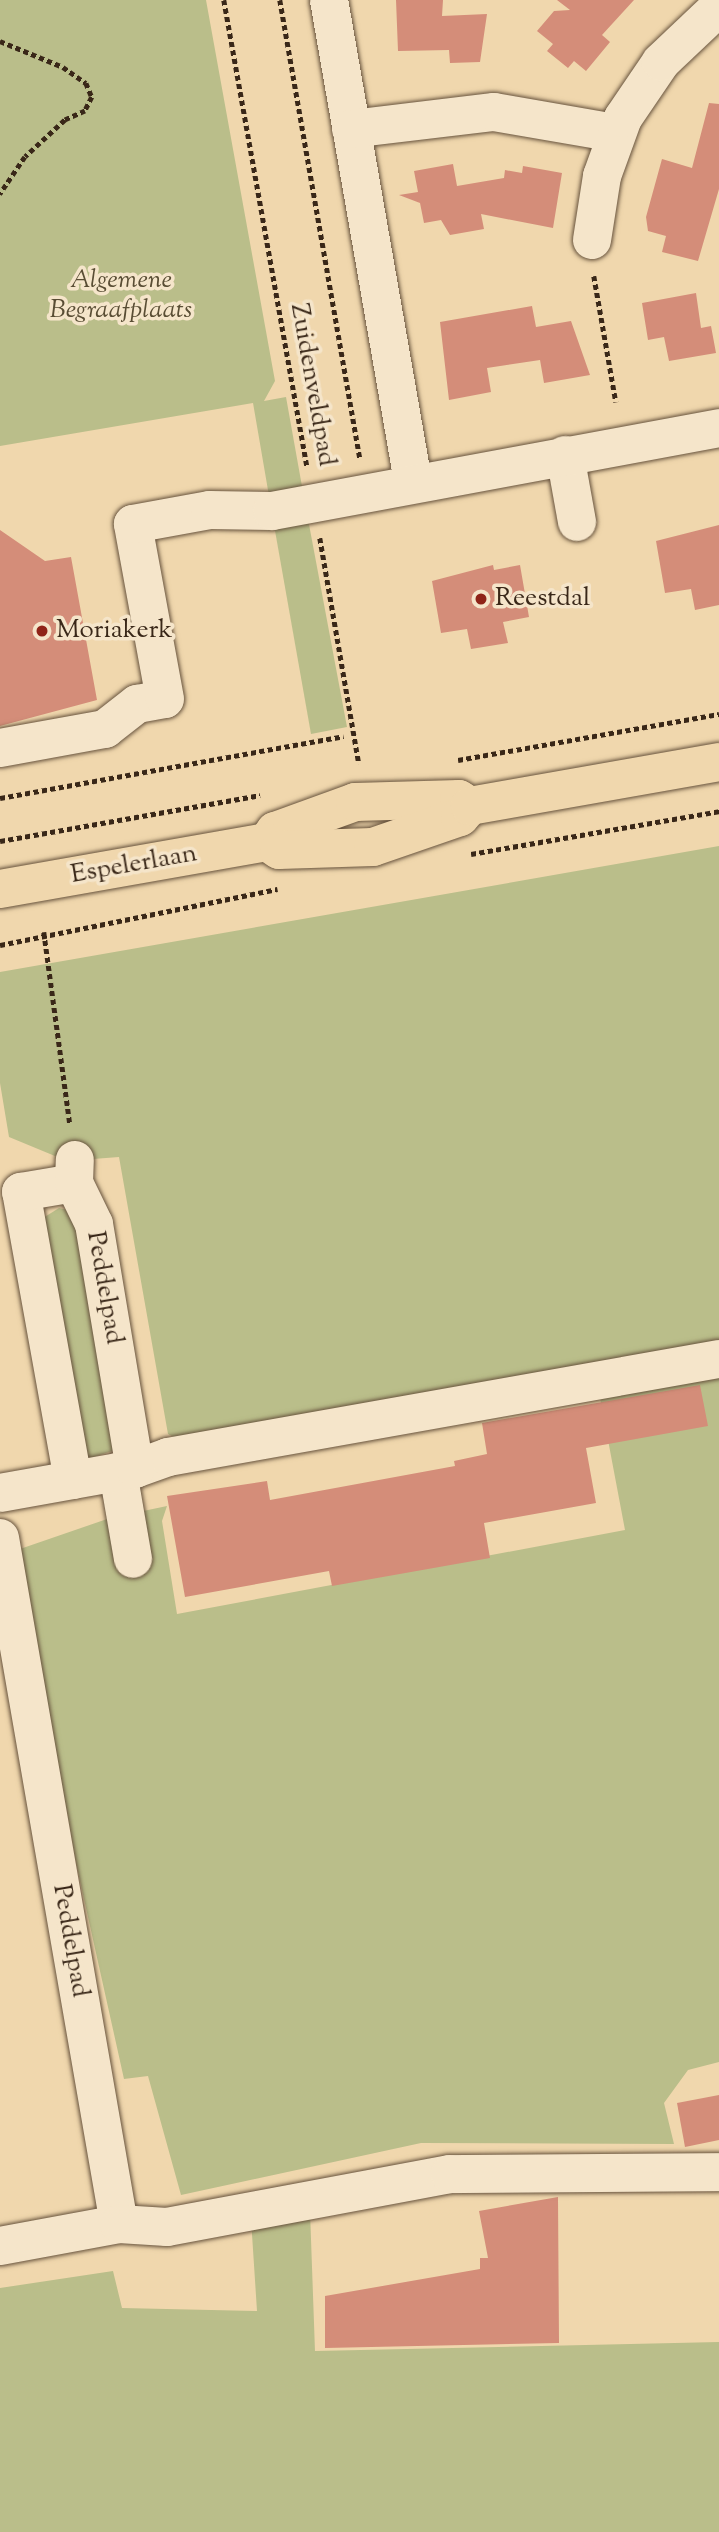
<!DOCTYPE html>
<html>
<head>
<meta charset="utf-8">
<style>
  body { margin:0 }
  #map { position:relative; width:719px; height:2532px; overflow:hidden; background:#f0d7ad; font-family:"Sorts Mill Goudy",serif }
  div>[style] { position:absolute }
  .green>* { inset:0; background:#babe8a }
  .building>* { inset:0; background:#d48d79 }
  .path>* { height:4.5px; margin-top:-2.25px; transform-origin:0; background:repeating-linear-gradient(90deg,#392718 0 5px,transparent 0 8.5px) }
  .roads { filter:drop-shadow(0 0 2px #67533d) drop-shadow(0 0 2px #67533d) }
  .minor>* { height:38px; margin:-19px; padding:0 19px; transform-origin:19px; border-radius:19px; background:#f5e5ca }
  .major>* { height:38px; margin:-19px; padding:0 19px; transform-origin:19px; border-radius:19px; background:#f0d7ad }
  .dots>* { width:19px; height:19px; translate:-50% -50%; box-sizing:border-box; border:4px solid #f5e5ca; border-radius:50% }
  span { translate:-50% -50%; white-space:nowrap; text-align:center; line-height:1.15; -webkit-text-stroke:7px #f5e5ca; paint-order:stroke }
  .park-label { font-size:26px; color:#594d34; font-style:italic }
  .street-label { font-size:26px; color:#392718 }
  .poi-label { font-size:26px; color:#392718 }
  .left { translate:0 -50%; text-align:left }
</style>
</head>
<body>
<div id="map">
  <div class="green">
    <div style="clip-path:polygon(0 0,206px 0,275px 381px,264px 401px,286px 397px,303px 492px,269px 496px,253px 403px,0 446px)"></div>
    <div style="clip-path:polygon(308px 519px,347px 727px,311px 734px,274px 525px)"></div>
    <div style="clip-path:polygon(719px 846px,719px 1345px,187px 1444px,168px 1434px,119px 1157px,67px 1161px,9px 1137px,0 1083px,0 972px)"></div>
    <div style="clip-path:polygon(59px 1208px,77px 1212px,118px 1449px,79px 1462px,43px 1218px)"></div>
    <div style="clip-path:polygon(719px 1364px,719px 2062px,688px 2070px,664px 2103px,674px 2144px,421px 2143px,181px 2195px,148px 2076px,124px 2079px,76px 1863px,20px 1549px,110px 1518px,167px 1506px,162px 1521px,177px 1614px,625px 1530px,598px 1387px)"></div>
    <div style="clip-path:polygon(310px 2211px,315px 2351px,719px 2342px,719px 2532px,0 2532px,0 2288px,113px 2271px,122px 2308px,257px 2311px,251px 2219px)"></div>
  </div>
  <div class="building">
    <div style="clip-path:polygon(396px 0,443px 0,442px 16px,487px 14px,480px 62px,450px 63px,449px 50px,398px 51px)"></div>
    <div style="clip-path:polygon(557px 0,634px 0,602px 35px,610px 42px,586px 71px,574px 61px,568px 68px,547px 51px,553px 44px,537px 31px,554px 11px,570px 10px)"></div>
    <div style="clip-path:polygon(709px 103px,719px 104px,719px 189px,698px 261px,662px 252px,666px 236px,648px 231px,646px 217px,662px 159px,692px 168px)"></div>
    <div style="clip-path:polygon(453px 164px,457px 186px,504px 178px,505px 170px,522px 173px,523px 166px,562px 173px,553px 228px,481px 214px,484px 229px,450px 235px,441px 220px,424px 223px,420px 203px,399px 195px,418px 192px,414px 171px)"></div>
    <div style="clip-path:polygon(696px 293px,701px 328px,711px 326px,716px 353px,669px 361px,664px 337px,648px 340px,642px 303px)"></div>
    <div style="clip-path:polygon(532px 306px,536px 327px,571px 321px,590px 375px,544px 383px,540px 360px,487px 368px,491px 392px,449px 400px,440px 322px)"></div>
    <div style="clip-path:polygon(719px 525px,719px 605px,695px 610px,691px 589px,665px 593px,656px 541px)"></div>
    <div style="clip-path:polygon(0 530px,45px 561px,71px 557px,97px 700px,0 726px)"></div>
    <div style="clip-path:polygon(493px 565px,494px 570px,520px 565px,529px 617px,503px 622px,508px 643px,471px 649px,467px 629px,441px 633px,432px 581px)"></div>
    <div style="clip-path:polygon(700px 1385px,708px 1426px,586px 1448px,596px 1503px,484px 1523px,490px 1558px,332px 1586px,329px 1571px,185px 1597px,167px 1496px,267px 1481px,270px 1500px,455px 1466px,454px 1461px,487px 1454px,482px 1423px)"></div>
    <div style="clip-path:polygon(719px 2095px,719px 2140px,685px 2147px,677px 2103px)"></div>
    <div style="clip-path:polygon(558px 2197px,559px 2343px,325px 2348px,325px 2296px,480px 2269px,480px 2258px,488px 2258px,479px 2211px)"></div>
  </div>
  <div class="path">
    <div style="left:224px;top:0;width:475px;rotate:79.9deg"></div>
    <div style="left:280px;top:0;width:465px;rotate:80.1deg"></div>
    <div style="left:0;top:41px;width:68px;rotate:22.4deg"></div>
    <div style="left:63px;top:67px;width:28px;rotate:35deg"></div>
    <div style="left:86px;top:83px;width:15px;rotate:67deg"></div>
    <div style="left:92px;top:97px;width:16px;rotate:117deg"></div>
    <div style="left:85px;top:111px;width:22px;rotate:156deg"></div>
    <div style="left:65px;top:120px;width:54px;rotate:137.2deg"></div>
    <div style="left:25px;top:157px;width:45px;rotate:124deg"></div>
    <div style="left:594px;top:276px;width:128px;rotate:80.1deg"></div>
    <div style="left:320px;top:538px;width:229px;rotate:80.2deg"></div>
    <div style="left:458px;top:760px;width:265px;rotate:-10deg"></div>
    <div style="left:0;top:798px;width:349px;rotate:-10.2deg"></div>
    <div style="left:0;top:841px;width:264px;rotate:-10deg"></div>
    <div style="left:471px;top:854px;width:252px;rotate:-9.8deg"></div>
    <div style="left:44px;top:932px;width:194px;rotate:82.3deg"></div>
    <div style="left:0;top:945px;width:283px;rotate:-11.4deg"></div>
  </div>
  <div class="roads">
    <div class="minor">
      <div style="left:329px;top:0;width:489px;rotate:80.1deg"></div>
      <div style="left:351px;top:129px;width:144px;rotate:-6.8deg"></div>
      <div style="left:494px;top:112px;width:124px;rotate:9.8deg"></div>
      <div style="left:592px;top:240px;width:65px;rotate:-81.1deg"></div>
      <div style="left:602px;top:176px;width:62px;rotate:-70.1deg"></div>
      <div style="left:623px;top:118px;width:68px;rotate:-55.8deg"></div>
      <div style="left:661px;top:62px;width:80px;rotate:-43.5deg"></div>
      <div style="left:565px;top:455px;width:68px;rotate:79.8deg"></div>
      <div style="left:0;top:748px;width:107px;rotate:-10.3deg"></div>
      <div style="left:105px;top:729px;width:41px;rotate:-38deg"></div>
      <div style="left:137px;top:704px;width:28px;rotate:-10deg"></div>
      <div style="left:165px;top:699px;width:178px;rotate:-100.4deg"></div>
      <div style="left:133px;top:524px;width:78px;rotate:-10.3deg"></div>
      <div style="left:210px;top:510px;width:62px;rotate:0.9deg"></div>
      <div style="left:272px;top:511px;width:455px;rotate:-10.5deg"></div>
      <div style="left:135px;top:1469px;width:35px;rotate:-20deg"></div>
      <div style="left:168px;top:1457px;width:560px;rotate:-10.09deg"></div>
      <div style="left:118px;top:1472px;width:88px;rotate:80.2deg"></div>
      <div style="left:73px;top:1480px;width:293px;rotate:-100.2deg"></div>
      <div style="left:21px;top:1192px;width:54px;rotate:-9.6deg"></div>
      <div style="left:0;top:1493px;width:137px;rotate:-10.1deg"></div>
      <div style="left:135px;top:1469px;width:248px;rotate:-99.5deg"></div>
      <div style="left:94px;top:1224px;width:46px;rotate:-116deg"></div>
      <div style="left:74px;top:1183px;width:23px;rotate:-88deg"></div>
      <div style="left:0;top:1538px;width:696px;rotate:80.16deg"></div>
      <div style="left:119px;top:2224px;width:121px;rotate:169.5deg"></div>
      <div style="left:119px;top:2224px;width:48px;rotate:3.6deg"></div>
      <div style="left:167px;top:2227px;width:288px;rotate:-10.6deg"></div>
      <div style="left:450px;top:2174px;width:269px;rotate:-0.4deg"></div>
    </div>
    <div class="major">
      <div style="left:267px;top:842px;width:14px;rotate:-54deg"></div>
      <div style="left:275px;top:831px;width:85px;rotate:-19.9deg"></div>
      <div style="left:355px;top:802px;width:104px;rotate:-1.7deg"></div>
      <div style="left:459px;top:799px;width:13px;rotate:32deg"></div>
      <div style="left:0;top:889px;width:271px;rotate:-10deg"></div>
      <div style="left:267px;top:842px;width:14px;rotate:34deg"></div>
      <div style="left:279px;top:850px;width:94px;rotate:-1.8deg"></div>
      <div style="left:373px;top:847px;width:92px;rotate:-19deg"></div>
      <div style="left:460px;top:817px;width:15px;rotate:-48deg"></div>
      <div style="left:470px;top:806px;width:253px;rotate:-10deg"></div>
    </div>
  </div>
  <div class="dots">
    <div style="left:481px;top:599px;background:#8f2418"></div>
    <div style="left:42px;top:631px;background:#8f2418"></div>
  </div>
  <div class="park-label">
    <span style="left:121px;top:296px">Algemene<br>Begraafplaats</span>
  </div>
  <div class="street-label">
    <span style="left:312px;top:385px;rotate:80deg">Zuidenveldpad</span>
    <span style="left:134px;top:865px;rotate:-10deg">Espelerlaan</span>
    <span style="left:104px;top:1288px;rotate:80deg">Peddelpad</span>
    <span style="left:70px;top:1941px;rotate:80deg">Peddelpad</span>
  </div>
  <div class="poi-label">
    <span class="left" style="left:495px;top:599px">Reestdal</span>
    <span class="left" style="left:56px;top:631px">Moriakerk</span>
  </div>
</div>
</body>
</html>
